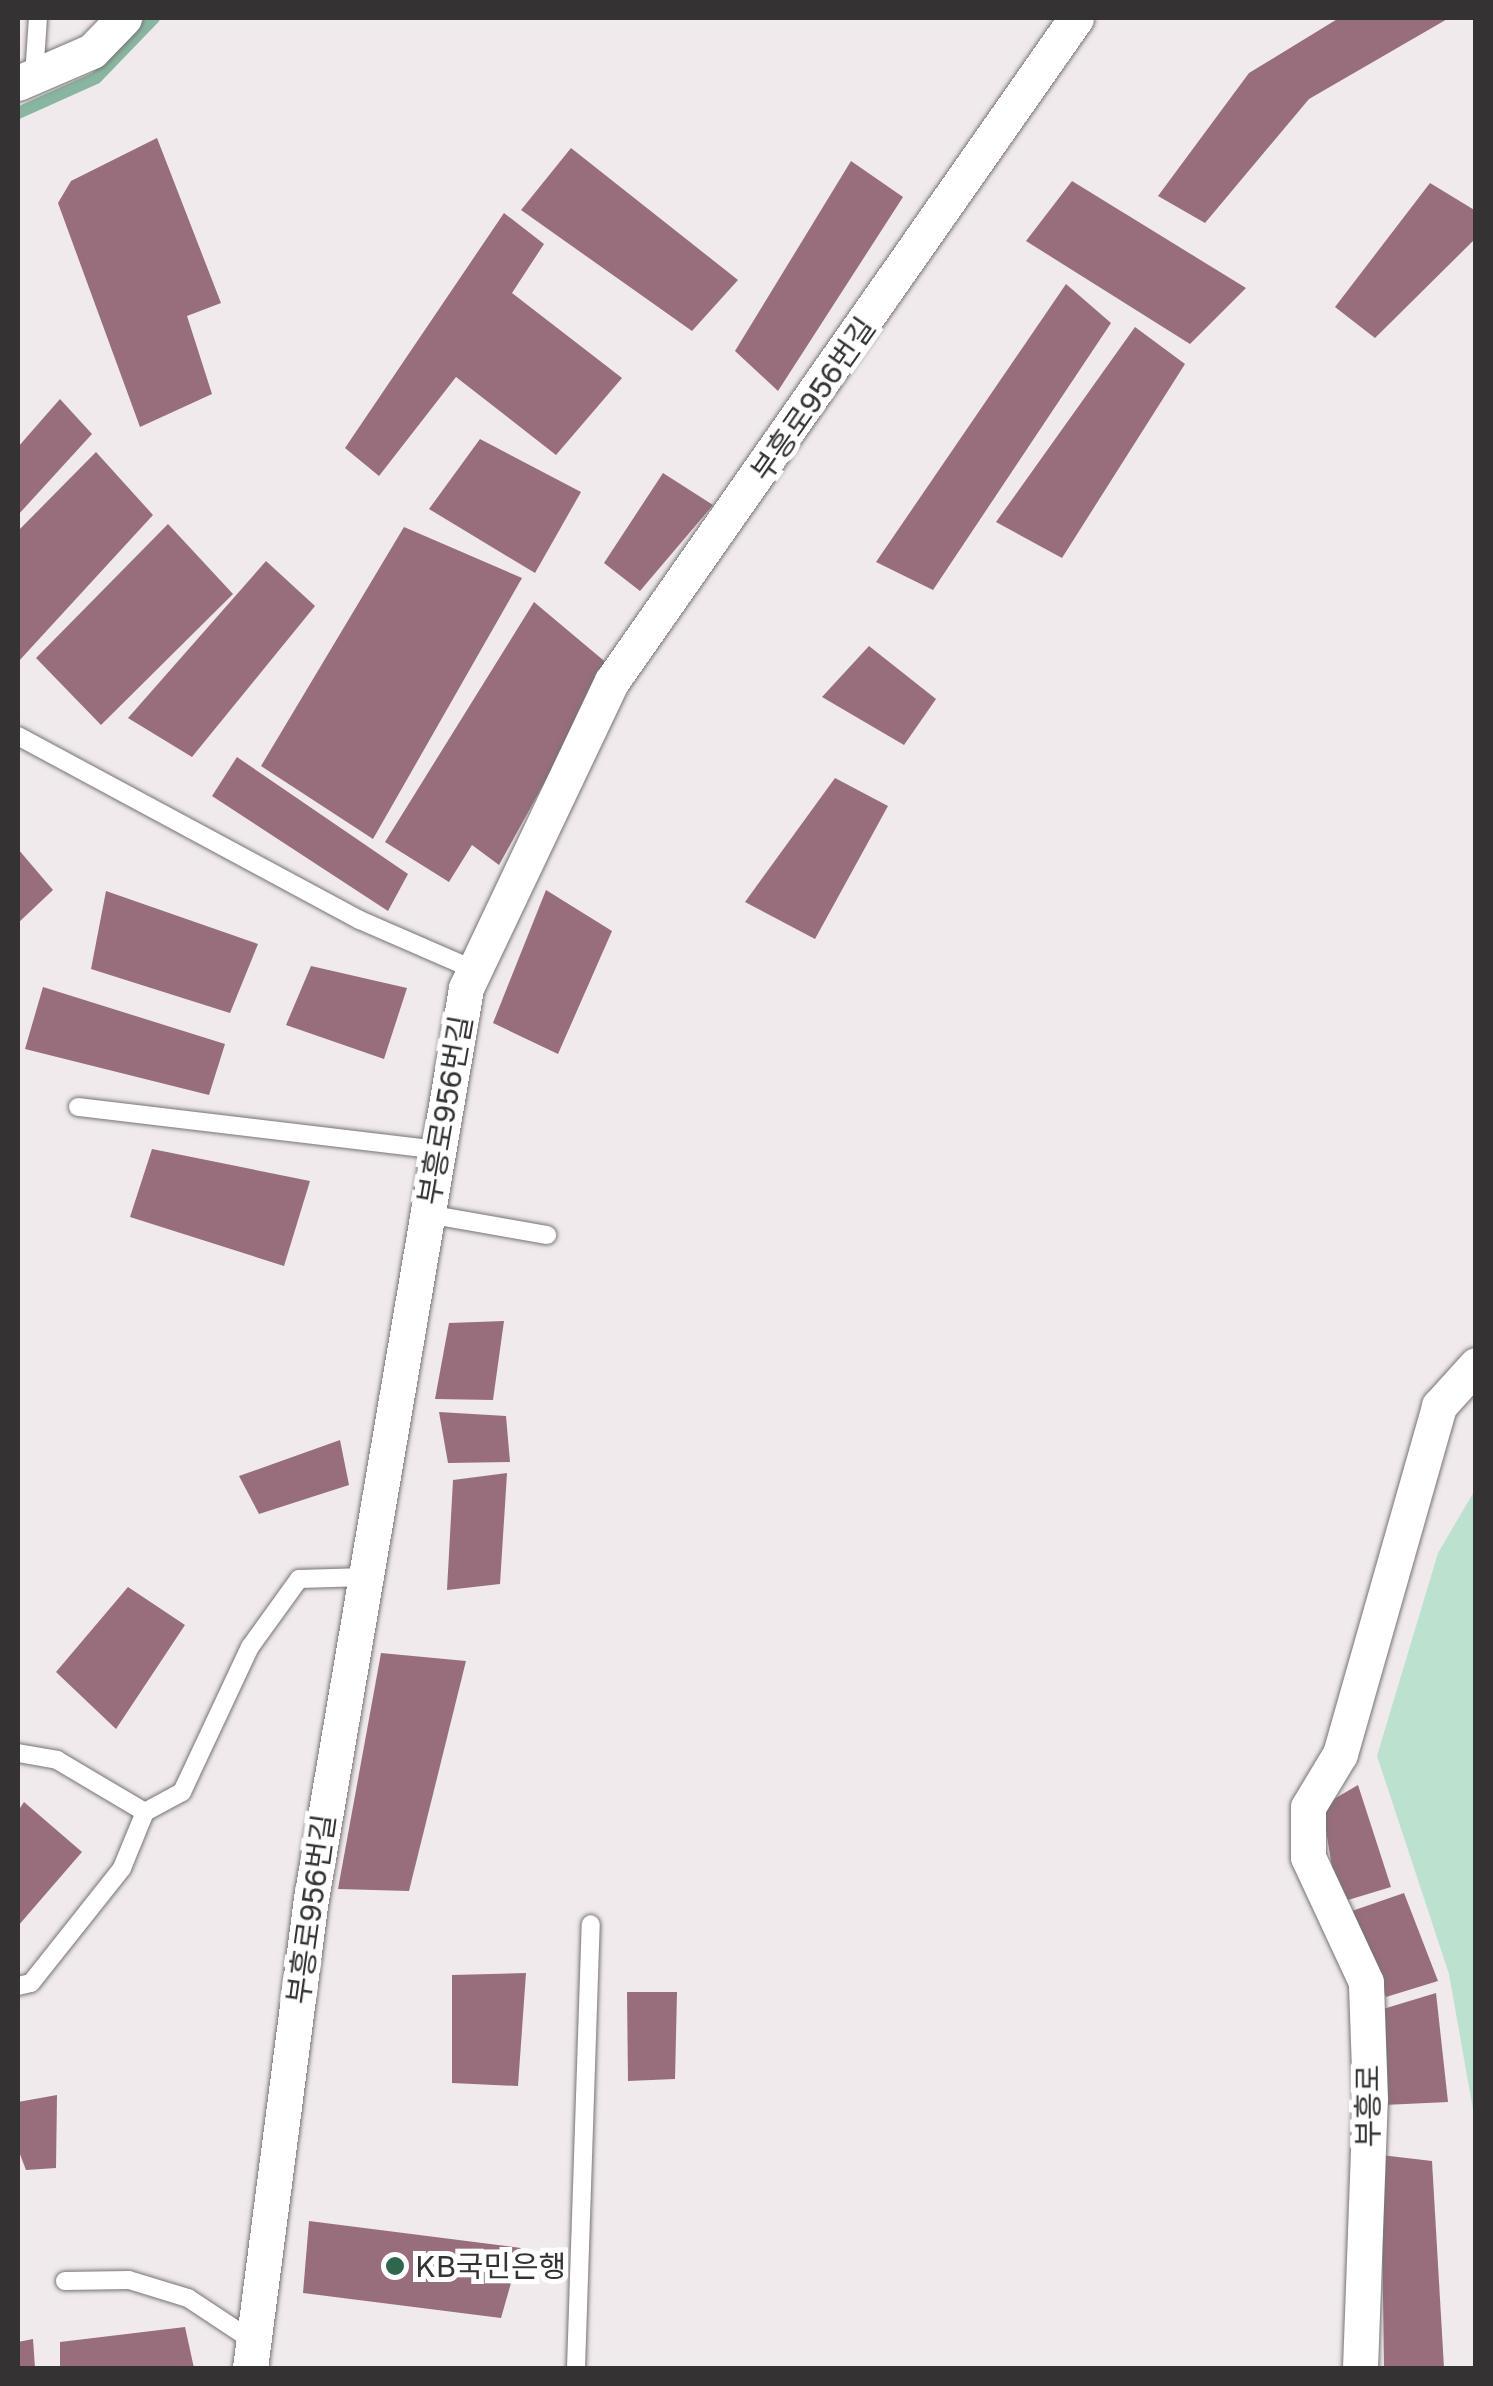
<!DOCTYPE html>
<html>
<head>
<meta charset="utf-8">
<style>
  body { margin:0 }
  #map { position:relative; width:1493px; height:2386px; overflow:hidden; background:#f0eaec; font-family:"Golos Text","Noto Sans KR",sans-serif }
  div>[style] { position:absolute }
  .green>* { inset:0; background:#bce1ce }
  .stream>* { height:12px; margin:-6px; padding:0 6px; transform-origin:6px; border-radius:6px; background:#89b6a0 }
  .building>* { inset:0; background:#996e7c }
  .roads { filter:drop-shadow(0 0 2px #787374) drop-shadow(0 0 2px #787374) }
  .service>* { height:18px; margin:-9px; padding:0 9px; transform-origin:9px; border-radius:9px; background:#fff }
  .minor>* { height:35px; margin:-17.5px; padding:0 17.5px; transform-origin:17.5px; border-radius:17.5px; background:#fff }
  .dots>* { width:28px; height:28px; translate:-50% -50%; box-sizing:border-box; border:5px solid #fff; border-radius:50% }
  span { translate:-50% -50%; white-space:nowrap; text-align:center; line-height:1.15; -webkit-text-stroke:10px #fff; paint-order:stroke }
  .street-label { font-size:30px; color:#353233 }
  .poi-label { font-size:30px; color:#353233 }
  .left { translate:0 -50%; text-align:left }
  .frame { position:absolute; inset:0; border:20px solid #353233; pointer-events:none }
</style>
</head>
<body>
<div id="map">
  <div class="green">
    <div style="clip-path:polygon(1475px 1490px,1475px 2121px,1449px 1974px,1377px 1756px,1438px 1553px)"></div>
  </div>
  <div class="stream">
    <div style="left:18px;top:113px;width:85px;rotate:-24.2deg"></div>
    <div style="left:96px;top:78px;width:83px;rotate:-46deg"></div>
  </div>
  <div class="building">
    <div style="clip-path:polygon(1339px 18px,1449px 18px,1309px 99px,1205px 223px,1158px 196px,1249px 73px)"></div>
    <div style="clip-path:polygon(157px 138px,221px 303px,187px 316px,212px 394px,140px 427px,58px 203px,71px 181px)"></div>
    <div style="clip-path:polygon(571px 148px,738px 280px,692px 331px,521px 210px)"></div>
    <div style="clip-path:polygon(851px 161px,903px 197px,778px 391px,735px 351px)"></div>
    <div style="clip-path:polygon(1072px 181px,1246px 288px,1190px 344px,1026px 241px)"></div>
    <div style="clip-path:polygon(1430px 183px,1476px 211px,1476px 238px,1375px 338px,1335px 307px)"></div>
    <div style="clip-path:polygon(504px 213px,544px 244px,512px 293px,622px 378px,556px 455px,456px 377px,379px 476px,345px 448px)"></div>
    <div style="clip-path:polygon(1066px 284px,1111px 323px,933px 590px,876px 562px)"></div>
    <div style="clip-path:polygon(1135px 327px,1185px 364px,1062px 558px,996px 522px)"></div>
    <div style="clip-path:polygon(60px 399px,92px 434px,18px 515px,18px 447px)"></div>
    <div style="clip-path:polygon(480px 439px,581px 492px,535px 573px,429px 509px)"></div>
    <div style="clip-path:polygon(96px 452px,153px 515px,18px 662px,18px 531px)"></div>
    <div style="clip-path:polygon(663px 473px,713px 505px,640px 591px,604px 563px)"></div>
    <div style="clip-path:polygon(168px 524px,233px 594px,101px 725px,36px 658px)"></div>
    <div style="clip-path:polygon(404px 527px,522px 578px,373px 839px,261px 766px)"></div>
    <div style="clip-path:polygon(266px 561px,315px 606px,192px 757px,128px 718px)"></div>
    <div style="clip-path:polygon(534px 602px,609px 665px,499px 865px,472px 845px,449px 882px,385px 842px)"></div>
    <div style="clip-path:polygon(869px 646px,936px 699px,904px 745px,822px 697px)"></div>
    <div style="clip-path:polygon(237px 757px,408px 874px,388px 911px,212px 796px)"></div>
    <div style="clip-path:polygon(835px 778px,888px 806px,815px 939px,745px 902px)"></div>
    <div style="clip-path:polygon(18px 849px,53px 890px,18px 923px)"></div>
    <div style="clip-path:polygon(546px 890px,612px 931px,558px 1054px,493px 1023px)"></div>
    <div style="clip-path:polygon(106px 891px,258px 944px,230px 1013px,91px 969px)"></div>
    <div style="clip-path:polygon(311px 966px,407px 988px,384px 1059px,286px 1025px)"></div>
    <div style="clip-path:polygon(43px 987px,225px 1044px,209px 1095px,25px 1049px)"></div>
    <div style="clip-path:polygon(152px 1149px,310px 1181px,284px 1266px,130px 1217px)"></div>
    <div style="clip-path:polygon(504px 1321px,493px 1400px,435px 1399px,449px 1323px)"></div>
    <div style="clip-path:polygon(439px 1412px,506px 1416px,510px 1462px,448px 1463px)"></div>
    <div style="clip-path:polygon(340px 1440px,349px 1485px,259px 1514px,239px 1476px)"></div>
    <div style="clip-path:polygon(507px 1473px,500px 1584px,447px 1590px,453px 1480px)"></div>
    <div style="clip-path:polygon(128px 1587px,185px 1625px,116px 1729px,56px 1672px)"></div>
    <div style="clip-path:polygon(381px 1653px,466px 1661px,409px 1891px,338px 1889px)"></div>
    <div style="clip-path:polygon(1358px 1785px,1391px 1887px,1348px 1900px,1332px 1867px,1322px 1806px)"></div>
    <div style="clip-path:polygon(24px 1802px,82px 1852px,18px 1926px,18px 1811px)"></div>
    <div style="clip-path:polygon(1404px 1893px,1438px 1981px,1386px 1997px,1349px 1912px)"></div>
    <div style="clip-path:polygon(526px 1973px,518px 2086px,452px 2083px,452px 1975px)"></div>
    <div style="clip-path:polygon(627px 1992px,677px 1992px,675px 2079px,628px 2081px)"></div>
    <div style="clip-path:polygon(1436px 1993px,1448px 2102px,1384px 2105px,1383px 2009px)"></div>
    <div style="clip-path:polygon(57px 2095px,56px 2168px,26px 2170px,18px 2149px,18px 2102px)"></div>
    <div style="clip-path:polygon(1381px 2155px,1432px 2161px,1444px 2368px,1384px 2368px)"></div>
    <div style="clip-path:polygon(309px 2221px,521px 2248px,501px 2318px,303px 2293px)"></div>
    <div style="clip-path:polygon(185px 2327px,194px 2368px,60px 2368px,60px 2342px)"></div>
    <div style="clip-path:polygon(33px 2339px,35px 2368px,18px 2368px,18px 2342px)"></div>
  </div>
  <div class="roads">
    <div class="service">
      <div style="left:34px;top:76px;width:58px;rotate:-86.1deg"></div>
      <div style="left:18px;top:736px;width:388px;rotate:28.3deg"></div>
      <div style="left:360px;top:920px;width:125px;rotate:23.5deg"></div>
      <div style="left:78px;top:1107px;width:364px;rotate:6.8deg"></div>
      <div style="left:427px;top:1214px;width:122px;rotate:9.9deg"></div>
      <div style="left:18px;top:1753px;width:40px;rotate:10deg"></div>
      <div style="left:57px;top:1760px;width:102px;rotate:30.6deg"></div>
      <div style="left:18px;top:1986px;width:13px;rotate:-13deg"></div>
      <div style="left:31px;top:1983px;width:147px;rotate:-51.6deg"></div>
      <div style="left:122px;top:1868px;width:61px;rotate:-67.7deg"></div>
      <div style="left:145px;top:1812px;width:42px;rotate:-28.4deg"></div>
      <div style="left:182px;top:1792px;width:160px;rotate:-64.9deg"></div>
      <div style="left:250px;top:1647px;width:84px;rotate:-54.2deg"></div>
      <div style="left:299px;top:1579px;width:67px;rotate:-1.7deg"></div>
      <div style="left:65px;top:2281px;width:64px;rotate:-0.9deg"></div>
      <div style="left:129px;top:2280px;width:62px;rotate:17deg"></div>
      <div style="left:188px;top:2298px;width:78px;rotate:33.5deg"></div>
      <div style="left:576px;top:2368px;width:444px;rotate:-88.1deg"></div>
    </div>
    <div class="minor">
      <div style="left:18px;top:83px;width:81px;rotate:-23.4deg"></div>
      <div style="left:92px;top:51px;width:46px;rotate:-45.9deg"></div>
      <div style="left:250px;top:2368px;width:479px;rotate:-82.6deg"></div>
      <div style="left:312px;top:1893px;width:918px;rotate:-80.34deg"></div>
      <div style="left:466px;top:988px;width:340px;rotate:-64.6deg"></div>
      <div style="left:612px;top:681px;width:809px;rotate:-55.01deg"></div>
      <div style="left:1360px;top:2368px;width:269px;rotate:-87.9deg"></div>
      <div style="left:1370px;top:2099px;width:117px;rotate:-92deg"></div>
      <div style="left:1366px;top:1982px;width:138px;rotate:-114.9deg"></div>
      <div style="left:1308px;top:1857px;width:50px;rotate:-90deg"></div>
      <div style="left:1308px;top:1807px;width:62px;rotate:-58.9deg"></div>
      <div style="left:1340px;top:1754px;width:362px;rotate:-74.1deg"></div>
      <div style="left:1439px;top:1406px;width:55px;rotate:-47.9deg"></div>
    </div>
  </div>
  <div class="dots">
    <div style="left:395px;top:2266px;background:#2f664e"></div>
  </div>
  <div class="street-label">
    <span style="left:813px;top:399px;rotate:-55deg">부흥로956번길</span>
    <span style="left:445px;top:1110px;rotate:-80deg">부흥로956번길</span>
    <span style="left:311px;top:1909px;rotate:-82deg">부흥로956번길</span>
    <span style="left:1368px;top:2106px;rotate:-90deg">부흥로</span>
  </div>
  <div class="poi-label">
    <span class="left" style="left:415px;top:2266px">KB국민은행</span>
  </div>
  <div class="frame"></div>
</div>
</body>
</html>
